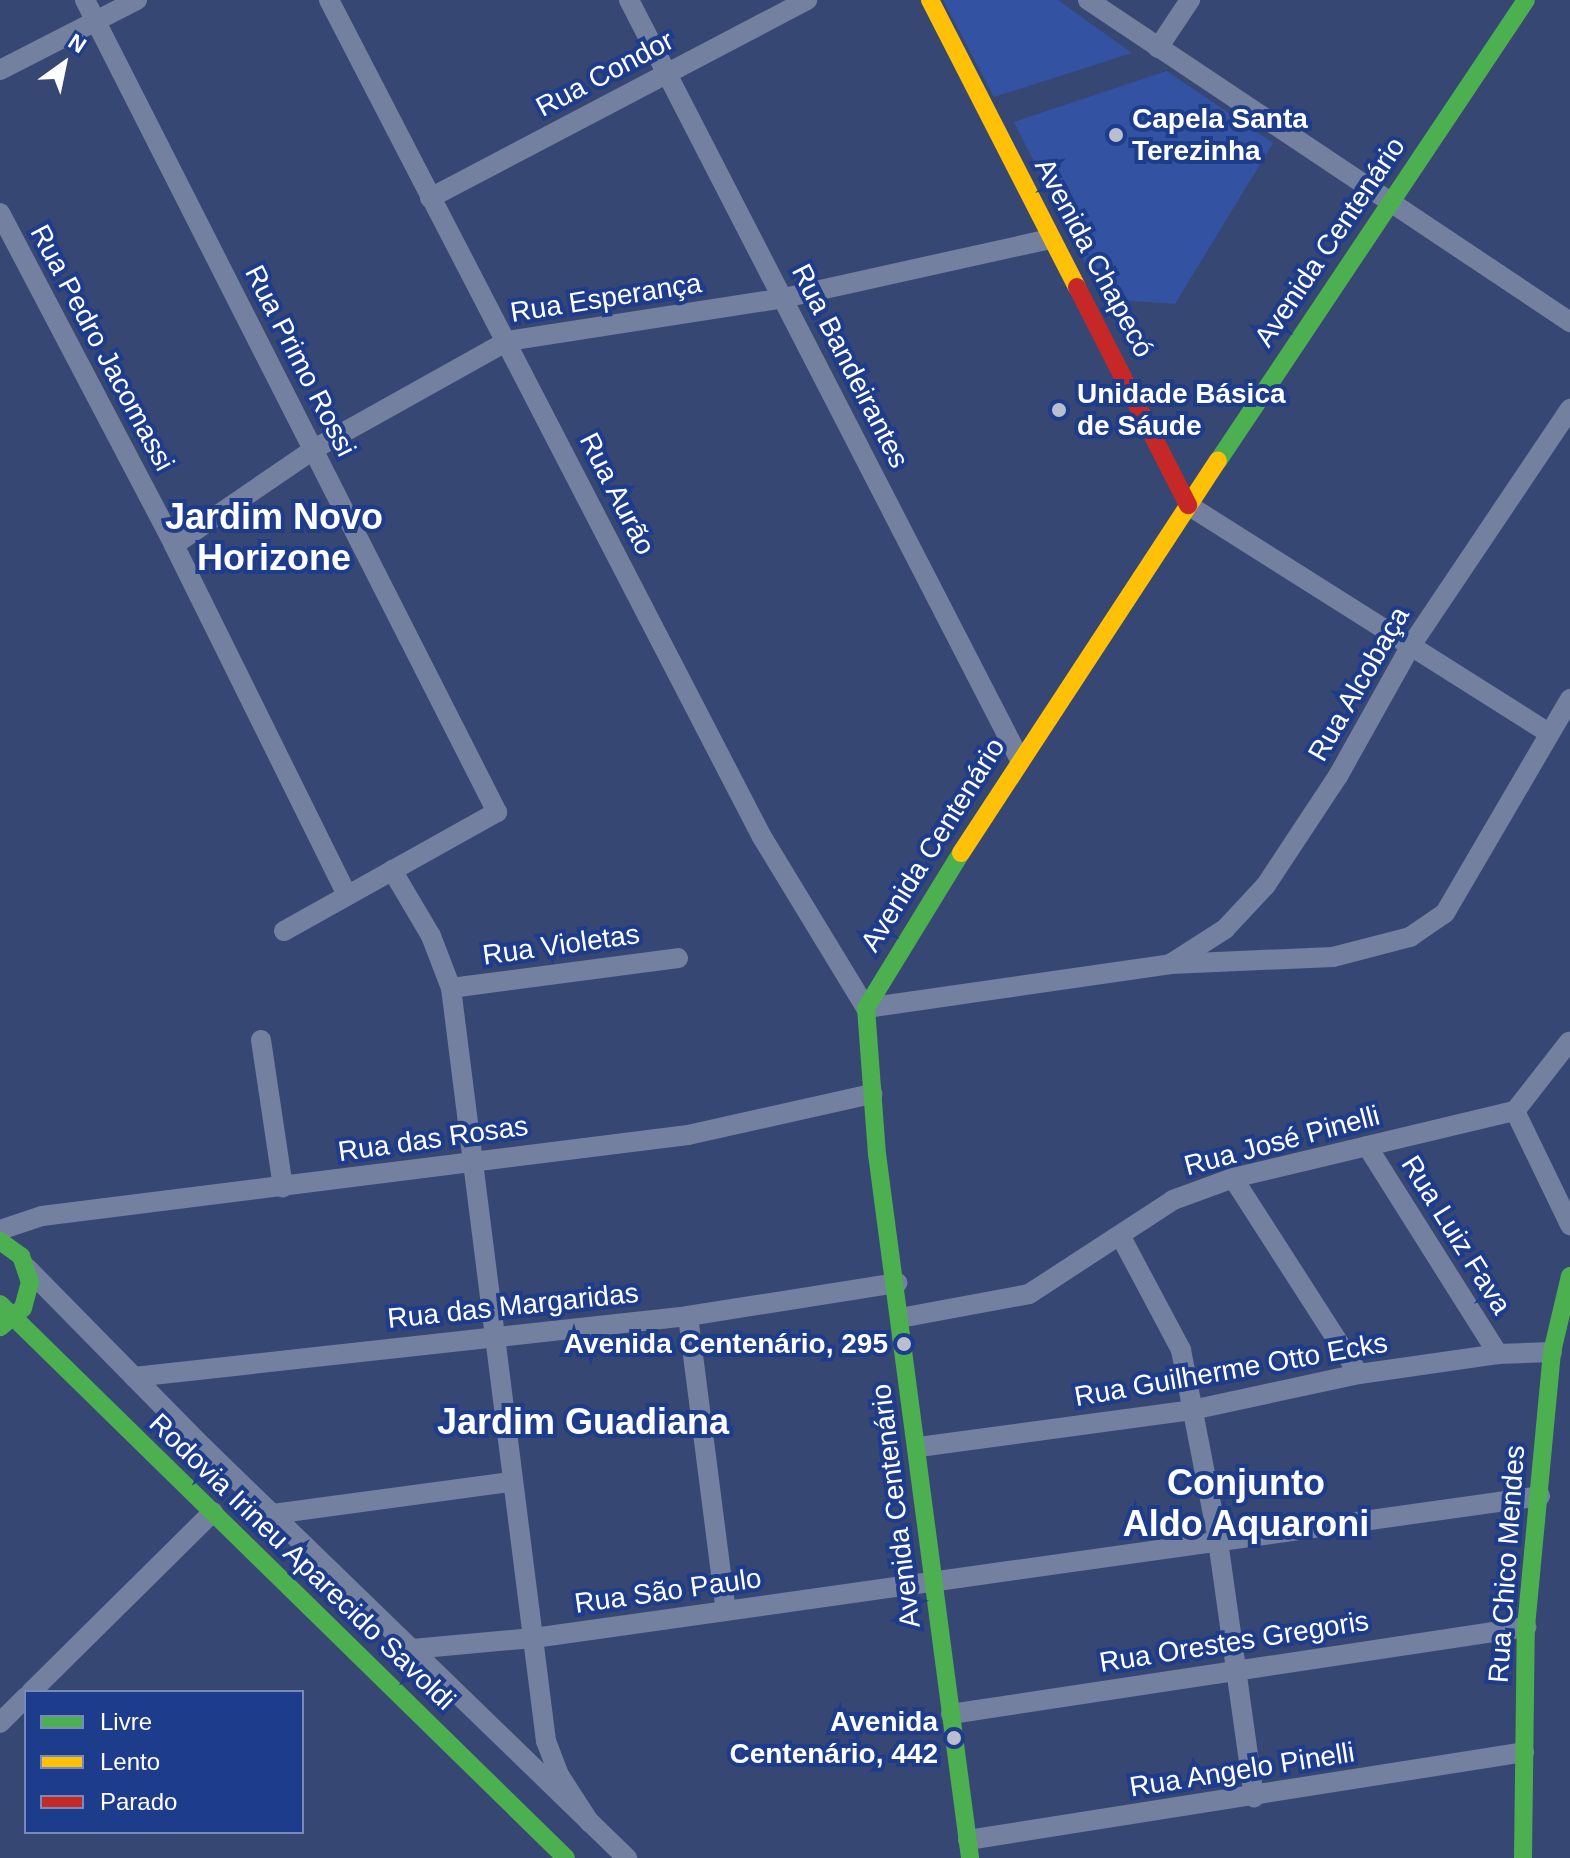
<!DOCTYPE html>
<html>
<head>
<meta charset="utf-8">
<style>
  body { margin:0 }
  #map { position:relative; width:1570px; height:1858px; overflow:hidden; background:#374773; font-family:Helvetica,sans-serif }
  div>[style] { position:absolute }
  .green>* { inset:0; background:#3352a2 }
  .street>* { height:20px; margin:-10px; padding:0 10px; transform-origin:10px; border-radius:10px; background:#73809f }
  .fast>* { height:18px; margin:-9px; padding:0 9px; transform-origin:9px; border-radius:9px; background:#4caf50 }
  .slow>* { height:18px; margin:-9px; padding:0 9px; transform-origin:9px; border-radius:9px; background:#ffc107 }
  .jam>* { height:18px; margin:-9px; padding:0 9px; transform-origin:9px; border-radius:9px; background:#c62828 }
  .dots>* { width:22px; height:22px; translate:-50% -50%; box-sizing:border-box; border:4px solid #1e3c8c; border-radius:50% }
  span { translate:-50% -50%; white-space:nowrap; text-align:center; line-height:1.15; -webkit-text-stroke:8px #1e3c8c; paint-order:stroke }
  .street-label { font-size:28px; color:#fff }
  .poi-label { font-size:28px; color:#fff; font-weight:700 }
  .left { translate:0 -50%; text-align:left }
  .right { translate:-100% -50%; text-align:right }
  .district-label { font-size:36px; color:#fff; font-weight:700 }
  .legend { position:absolute; left:24px; top:1690px; width:280px; height:144px; box-sizing:border-box; background:#1e3c8c; border:2px solid #788aba; margin:0; padding:10px 14px; list-style:none; font-size:24px; color:#fff }
  .legend li { display:flex; align-items:center; gap:16px; height:40px }
  .legend b { width:40px; border:2px solid #788aba }
  .north { position:absolute; left:24px; top:24px; width:80px; height:80px; -webkit-text-stroke:6px #1e3c8c; paint-order:stroke; rotate:33deg; font-size:22px; font-weight:700; line-height:32px; text-align:center; color:#fff }
  .north::after { content:''; display:block; margin:auto; width:28px; height:36px; background:#fff; clip-path:polygon(50% 0,100% 100%,50% 72%,0 100%) }
</style>
</head>
<body>
<div id="map">
  <div class="green">
    <div style="clip-path:polygon(943px 0,1058px 0,1132px 53px,994px 97px)"></div>
    <div style="clip-path:polygon(1167px 71px,1273px 143px,1175px 304px,1104px 299px,1014px 122px)"></div>
  </div>
  <div class="street">
    <div style="left:85px;top:0;width:911px;rotate:63.1deg"></div>
    <div style="left:497px;top:812px;width:244px;rotate:150.8deg"></div>
    <div style="left:329px;top:0;width:942px;rotate:62.65deg"></div>
    <div style="left:762px;top:837px;width:200px;rotate:58.7deg"></div>
    <div style="left:866px;top:1008px;width:308px;rotate:-8.2deg"></div>
    <div style="left:1171px;top:964px;width:162px;rotate:-2.5deg"></div>
    <div style="left:1333px;top:957px;width:80px;rotate:-14.6deg"></div>
    <div style="left:1410px;top:937px;width:42px;rotate:-34.4deg"></div>
    <div style="left:1445px;top:913px;width:248px;rotate:-59.7deg"></div>
    <div style="left:629px;top:0;width:852px;rotate:62.77deg"></div>
    <div style="left:1088px;top:0;width:580px;rotate:33.74deg"></div>
    <div style="left:1158px;top:48px;width:58px;rotate:-56.3deg"></div>
    <div style="left:0;top:70px;width:154px;rotate:-27.1deg"></div>
    <div style="left:430px;top:198px;width:426px;rotate:-27.7deg"></div>
    <div style="left:0;top:213px;width:375px;rotate:62.3deg"></div>
    <div style="left:174px;top:545px;width:390px;rotate:63.7deg"></div>
    <div style="left:1188px;top:505px;width:427px;rotate:32.3deg"></div>
    <div style="left:174px;top:545px;width:170px;rotate:-34.4deg"></div>
    <div style="left:314px;top:449px;width:221px;rotate:-29.2deg"></div>
    <div style="left:507px;top:341px;width:280px;rotate:-8.8deg"></div>
    <div style="left:784px;top:298px;width:272px;rotate:-12.5deg"></div>
    <div style="left:392px;top:870px;width:77px;rotate:59.4deg"></div>
    <div style="left:431px;top:936px;width:56px;rotate:69deg"></div>
    <div style="left:451px;top:988px;width:759px;rotate:82.81deg"></div>
    <div style="left:546px;top:1741px;width:36px;rotate:69deg"></div>
    <div style="left:559px;top:1775px;width:57px;rotate:57.1deg"></div>
    <div style="left:1172px;top:963px;width:63px;rotate:-32.7deg"></div>
    <div style="left:1225px;top:929px;width:60px;rotate:-47deg"></div>
    <div style="left:1266px;top:885px;width:131px;rotate:-56.6deg"></div>
    <div style="left:1338px;top:776px;width:148px;rotate:-60.8deg"></div>
    <div style="left:1410px;top:647px;width:287px;rotate:-56.1deg"></div>
    <div style="left:451px;top:988px;width:229px;rotate:-7.5deg"></div>
    <div style="left:261px;top:1040px;width:149px;rotate:81.5deg"></div>
    <div style="left:1515px;top:1111px;width:127px;rotate:64.2deg"></div>
    <div style="left:1515px;top:1111px;width:88px;rotate:-52deg"></div>
    <div style="left:1367px;top:1146px;width:246px;rotate:57.8deg"></div>
    <div style="left:1233px;top:1178px;width:233px;rotate:57.3deg"></div>
    <div style="left:0;top:1230px;width:44px;rotate:-18.4deg"></div>
    <div style="left:42px;top:1216px;width:651px;rotate:-7.15deg"></div>
    <div style="left:688px;top:1135px;width:189px;rotate:-12.6deg"></div>
    <div style="left:1121px;top:1237px;width:128px;rotate:62deg"></div>
    <div style="left:1181px;top:1350px;width:195px;rotate:79deg"></div>
    <div style="left:1218px;top:1541px;width:259px;rotate:82deg"></div>
    <div style="left:27px;top:1268px;width:251px;rotate:45.5deg"></div>
    <div style="left:203px;top:1447px;width:591px;rotate:44.11deg"></div>
    <div style="left:688px;top:1316px;width:297px;rotate:82.7deg"></div>
    <div style="left:900px;top:1318px;width:131px;rotate:-10.5deg"></div>
    <div style="left:1029px;top:1294px;width:172px;rotate:-33.1deg"></div>
    <div style="left:1173px;top:1200px;width:64px;rotate:-20.1deg"></div>
    <div style="left:1233px;top:1178px;width:290px;rotate:-13.4deg"></div>
    <div style="left:134px;top:1377px;width:557px;rotate:-6.28deg"></div>
    <div style="left:688px;top:1316px;width:212px;rotate:-9deg"></div>
    <div style="left:919px;top:1447px;width:275px;rotate:-7.7deg"></div>
    <div style="left:1192px;top:1410px;width:171px;rotate:-12.2deg"></div>
    <div style="left:1359px;top:1374px;width:140px;rotate:-8.2deg"></div>
    <div style="left:1498px;top:1354px;width:54px;rotate:-2.1deg"></div>
    <div style="left:273px;top:1514px;width:240px;rotate:-7.7deg"></div>
    <div style="left:412px;top:1649px;width:122px;rotate:-5.2deg"></div>
    <div style="left:534px;top:1638px;width:1016px;rotate:-8.03deg"></div>
    <div style="left:31px;top:1692px;width:256px;rotate:-44.7deg"></div>
    <div style="left:951px;top:1714px;width:582px;rotate:-8.6deg"></div>
    <div style="left:0;top:1723px;width:37px;rotate:-45deg"></div>
    <div style="left:968px;top:1840px;width:563px;rotate:-8.99deg"></div>
  </div>
  <div class="fast">
    <div style="left:1218px;top:461px;width:554px;rotate:-56.25deg"></div>
    <div style="left:961px;top:853px;width:182px;rotate:121.5deg"></div>
    <div style="left:866px;top:1008px;width:146px;rotate:85.7deg"></div>
    <div style="left:877px;top:1154px;width:710px;rotate:82.47deg"></div>
    <div style="left:0;top:1241px;width:26px;rotate:36deg"></div>
    <div style="left:21px;top:1256px;width:28px;rotate:71deg"></div>
    <div style="left:30px;top:1282px;width:27px;rotate:105deg"></div>
    <div style="left:23px;top:1308px;width:30px;rotate:140deg"></div>
    <div style="left:0;top:1304px;width:792px;rotate:44.39deg"></div>
    <div style="left:1523px;top:1858px;width:231px;rotate:-89.3deg"></div>
    <div style="left:1526px;top:1627px;width:276px;rotate:-84.6deg"></div>
    <div style="left:1552px;top:1352px;width:78px;rotate:-76.7deg"></div>
  </div>
  <div class="slow">
    <div style="left:930px;top:0;width:322px;rotate:62.9deg"></div>
    <div style="left:961px;top:853px;width:469px;rotate:-56.8deg"></div>
  </div>
  <div class="jam">
    <div style="left:1077px;top:287px;width:245px;rotate:63deg"></div>
  </div>
  <div class="dots">
    <div style="left:1116px;top:135px;background:#b9bfce"></div>
    <div style="left:1059px;top:410px;background:#b9bfce"></div>
    <div style="left:904px;top:1344px;background:#b9bfce"></div>
    <div style="left:954px;top:1738px;background:#b9bfce"></div>
  </div>
  <div class="street-label">
    <span style="left:605px;top:74px;rotate:-28deg">Rua Condor</span>
    <span style="left:1330px;top:242px;rotate:-56deg">Avenida Centenário</span>
    <span style="left:1094px;top:258px;rotate:62deg">Avenida Chapecó</span>
    <span style="left:606px;top:298px;rotate:-9deg">Rua Esperança</span>
    <span style="left:102px;top:348px;rotate:62deg">Rua Pedro Jacomassi</span>
    <span style="left:300px;top:361px;rotate:63deg">Rua Primo Rossi</span>
    <span style="left:850px;top:366px;rotate:63deg">Rua Bandeirantes</span>
    <span style="left:617px;top:494px;rotate:63deg">Rua Aurão</span>
    <span style="left:1359px;top:684px;rotate:-60deg">Rua Alcobaça</span>
    <span style="left:933px;top:845px;rotate:-58deg">Avenida Centenário</span>
    <span style="left:561px;top:945px;rotate:-8deg">Rua Violetas</span>
    <span style="left:433px;top:1139px;rotate:-8deg">Rua das Rosas</span>
    <span style="left:1282px;top:1141px;rotate:-15deg">Rua José Pinelli</span>
    <span style="left:1456px;top:1235px;rotate:58deg">Rua Luiz Fava</span>
    <span style="left:513px;top:1306px;rotate:-6deg">Rua das Margaridas</span>
    <span style="left:1231px;top:1370px;rotate:-10deg">Rua Guilherme Otto Ecks</span>
    <span style="left:896px;top:1506px;rotate:-97deg">Avenida Centenário</span>
    <span style="left:302px;top:1562px;rotate:44deg">Rodovia Irineu Aparecido Savoldi</span>
    <span style="left:1507px;top:1564px;rotate:-86deg">Rua Chico Mendes</span>
    <span style="left:668px;top:1591px;rotate:-8deg">Rua São Paulo</span>
    <span style="left:1234px;top:1642px;rotate:-9deg">Rua Orestes Gregoris</span>
    <span style="left:1242px;top:1770px;rotate:-9deg">Rua Angelo Pinelli</span>
  </div>
  <div class="poi-label">
    <span class="left" style="left:1132px;top:135px">Capela Santa<br>Terezinha</span>
    <span class="left" style="left:1077px;top:410px">Unidade Básica<br>de Sáude</span>
    <span class="right" style="left:888px;top:1344px">Avenida Centenário, 295</span>
    <span class="right" style="left:938px;top:1738px">Avenida<br>Centenário, 442</span>
  </div>
  <div class="district-label">
    <span style="left:274px;top:537px">Jardim Novo<br>Horizone</span>
    <span style="left:583px;top:1422px">Jardim Guadiana</span>
    <span style="left:1246px;top:1503px">Conjunto<br>Aldo Aquaroni</span>
  </div>
  <ul class="legend">
  <li><b style="height:10px;background:#4caf50"></b>Livre</li>
  <li><b style="height:10px;background:#ffc107"></b>Lento</li>
  <li><b style="height:10px;background:#c62828"></b>Parado</li>
  </ul>
  <div class="north">N</div>
</div>
</body>
</html>
